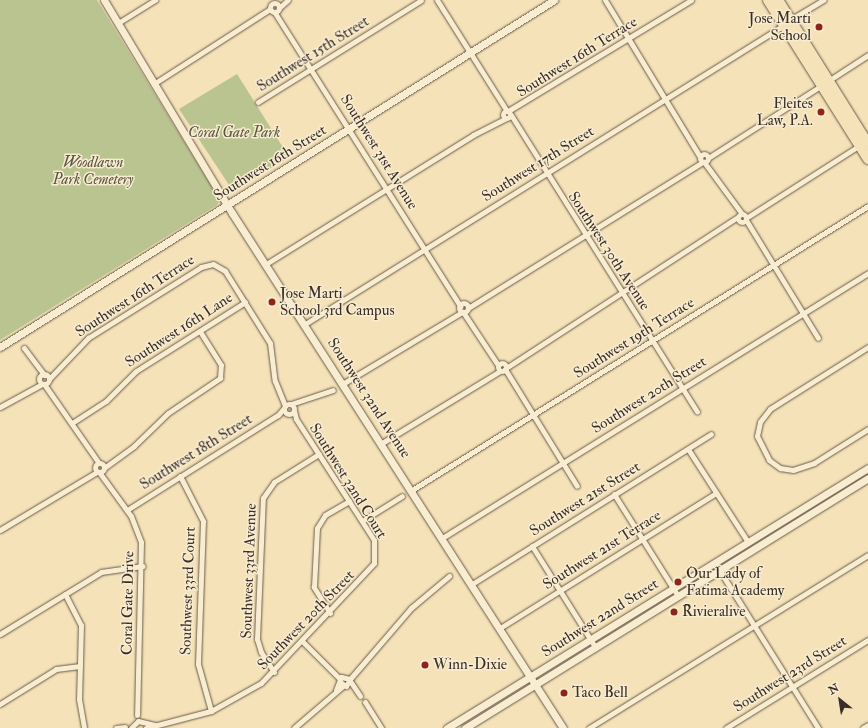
<!DOCTYPE html>
<html>
<head>
<meta charset="utf-8">
<style>
  body { margin:0 }
  #map { position:relative; width:868px; height:728px; overflow:hidden; background:#f5e2b8; font-family:"IM FELL Double Pica",serif }
  div>[style] { position:absolute }
  .green>* { inset:0; background:#bac490 }
  .roads { filter:drop-shadow(0 0 1px #685a4b) drop-shadow(0 0 1px #685a4b) }
  .street>* { height:5px; margin:-2.5px; padding:0 2.5px; transform-origin:2.5px; border-radius:2.5px; background:#f8ecd1 }
  .street>.ring { margin:-2.5px; padding:0; box-sizing:content-box; background:none; border:5px solid #f8ecd1; border-radius:50% }
  .secondary>* { height:7px; margin:-3.5px; padding:0 3.5px; transform-origin:3.5px; border-radius:3.5px; background:#f8ecd1 }
  .highway>* { height:10px; margin:-5px; padding:0 5px; transform-origin:5px; border-radius:5px; background:#f5e2b8 }
  .dots>* { width:11px; height:11px; translate:-50% -50%; box-sizing:border-box; border:2px solid #f8ecd1; border-radius:50% }
  span { translate:-50% -50%; white-space:nowrap; text-align:center; line-height:1.15; -webkit-text-stroke:3px #f8ecd1; paint-order:stroke }
  .poi-label { font-size:15px; color:#392d27 }
  .right { translate:-100% -50%; text-align:right }
  .left { translate:0 -50%; text-align:left }
  .street-label { font-size:15px; color:#392d27 }
  .park-label { font-size:15px; color:#595341; font-style:italic }
  .north { position:absolute; left:820px; top:680px; width:40px; height:40px; -webkit-text-stroke:3px #f8ecd1; paint-order:stroke; rotate:330deg; font-size:11px; font-weight:700; line-height:16px; text-align:center; color:#392d27 }
  .north::after { content:''; display:block; margin:auto; width:14px; height:18px; background:#392d27; clip-path:polygon(50% 0,100% 100%,50% 72%,0 100%) }
</style>
</head>
<body>
<div id="map">
  <div class="green">
    <div style="clip-path:polygon(0 0,97px 0,220px 200px,217px 205px,0 340px)"></div>
    <div style="clip-path:polygon(237px 74px,289px 157px,233px 191px,179px 109px)"></div>
  </div>
  <div class="roads">
    <div class="street">
      <div style="left:437px;top:0;width:131px;rotate:57.8deg"></div>
      <div style="left:605px;top:0;width:184px;rotate:58.8deg"></div>
      <div class="ring" style="left:270.5px;top:3.5px;width:4px;height:4px"></div>
      <div style="left:279px;top:8px;width:12px;rotate:-42deg"></div>
      <div style="left:275px;top:13px;width:347px;rotate:57.7deg"></div>
      <div style="left:790px;top:20px;width:39px;rotate:-31deg"></div>
      <div style="left:118px;top:23px;width:44px;rotate:-31.9deg"></div>
      <div style="left:828px;top:81px;width:48px;rotate:-33deg"></div>
      <div style="left:155px;top:83px;width:137px;rotate:-32.8deg"></div>
      <div style="left:258px;top:102px;width:192px;rotate:-32deg"></div>
      <div style="left:508px;top:111px;width:214px;rotate:-31.2deg"></div>
      <div class="ring" style="left:503.5px;top:111.5px;width:2px;height:2px"></div>
      <div style="left:511px;top:115px;width:350px;rotate:57.9deg"></div>
      <div class="ring" style="left:700px;top:154px;width:3px;height:3px"></div>
      <div style="left:708px;top:158px;width:135px;rotate:-32.6deg"></div>
      <div style="left:704px;top:162px;width:64px;rotate:53.8deg"></div>
      <div class="ring" style="left:738px;top:214px;width:3px;height:3px"></div>
      <div style="left:746px;top:218px;width:135px;rotate:-32.6deg"></div>
      <div style="left:746px;top:220px;width:138px;rotate:58.6deg"></div>
      <div style="left:266px;top:264px;width:244px;rotate:-31.9deg"></div>
      <div style="left:473px;top:135px;width:37px;rotate:-27deg"></div>
      <div class="ring" style="left:459.5px;top:303.5px;width:4px;height:4px"></div>
      <div style="left:468px;top:308px;width:277px;rotate:-31.9deg"></div>
      <div style="left:463px;top:312px;width:64px;rotate:56.6deg"></div>
      <div style="left:305px;top:324px;width:565px;rotate:-31.97deg"></div>
      <div style="left:868px;top:347px;width:116px;rotate:147.7deg"></div>
      <div style="left:770px;top:409px;width:16px;rotate:128deg"></div>
      <div style="left:760px;top:422px;width:14px;rotate:102deg"></div>
      <div style="left:757px;top:436px;width:27px;rotate:63deg"></div>
      <div style="left:769px;top:460px;width:14px;rotate:36deg"></div>
      <div style="left:780px;top:468px;width:13px;rotate:9deg"></div>
      <div style="left:793px;top:470px;width:22px;rotate:-18deg"></div>
      <div style="left:814px;top:463px;width:64px;rotate:-32.2deg"></div>
      <div style="left:24px;top:348px;width:34px;rotate:53deg"></div>
      <div class="ring" style="left:498px;top:363px;width:3px;height:3px"></div>
      <div style="left:506px;top:368px;width:277px;rotate:-33.1deg"></div>
      <div style="left:505px;top:369px;width:137px;rotate:58.4deg"></div>
      <div class="ring" style="left:39px;top:374px;width:5px;height:5px"></div>
      <div style="left:49px;top:379px;width:57px;rotate:-46.4deg"></div>
      <div style="left:88px;top:338px;width:133px;rotate:-32.1deg"></div>
      <div style="left:201px;top:267px;width:12px;rotate:-14deg"></div>
      <div style="left:213px;top:264px;width:14px;rotate:30deg"></div>
      <div style="left:225px;top:271px;width:85px;rotate:58deg"></div>
      <div style="left:270px;top:343px;width:38px;rotate:83deg"></div>
      <div style="left:275px;top:381px;width:27px;rotate:68deg"></div>
      <div style="left:344px;top:383px;width:138px;rotate:-31deg"></div>
      <div style="left:44px;top:384px;width:96px;rotate:55.2deg"></div>
      <div class="ring" style="left:284px;top:404px;width:5px;height:5px"></div>
      <div style="left:291px;top:404px;width:44px;rotate:-18.4deg"></div>
      <div style="left:0;top:407px;width:48px;rotate:-28.7deg"></div>
      <div style="left:72px;top:423px;width:40px;rotate:-32.9deg"></div>
      <div style="left:106px;top:401px;width:42px;rotate:-45deg"></div>
      <div style="left:136px;top:371px;width:129px;rotate:-32.3deg"></div>
      <div style="left:382px;top:443px;width:138px;rotate:-31.4deg"></div>
      <div style="left:688px;top:449px;width:111px;rotate:57.2deg"></div>
      <div class="ring" style="left:95.5px;top:463.5px;width:4px;height:4px"></div>
      <div style="left:104px;top:468px;width:37px;rotate:-36deg"></div>
      <div style="left:134px;top:446px;width:47px;rotate:-44.1deg"></div>
      <div style="left:168px;top:413px;width:63px;rotate:-33.9deg"></div>
      <div style="left:220px;top:378px;width:13px;rotate:-86deg"></div>
      <div style="left:221px;top:365px;width:40px;rotate:-122deg"></div>
      <div style="left:99px;top:472px;width:54px;rotate:54deg"></div>
      <div style="left:131px;top:516px;width:28px;rotate:69deg"></div>
      <div style="left:141px;top:542px;width:173px;rotate:91.3deg"></div>
      <div style="left:180px;top:476px;width:51px;rotate:62.9deg"></div>
      <div style="left:203px;top:521px;width:143px;rotate:92deg"></div>
      <div style="left:198px;top:664px;width:49px;rotate:74.5deg"></div>
      <div style="left:412px;top:490px;width:537px;rotate:-31.91deg"></div>
      <div style="left:614px;top:494px;width:120px;rotate:57.9deg"></div>
      <div style="left:127px;top:510px;width:178px;rotate:-32.2deg"></div>
      <div style="left:278px;top:415px;width:9px;rotate:-49deg"></div>
      <div style="left:362px;top:521px;width:47px;rotate:-32deg"></div>
      <div style="left:0;top:530px;width:113px;rotate:-30.9deg"></div>
      <div style="left:442px;top:538px;width:502px;rotate:-31.88deg"></div>
      <div style="left:532px;top:546px;width:119px;rotate:58deg"></div>
      <div style="left:715px;top:563px;width:195px;rotate:58deg"></div>
      <div style="left:472px;top:584px;width:282px;rotate:-32.1deg"></div>
      <div style="left:65px;top:594px;width:35px;rotate:63deg"></div>
      <div style="left:81px;top:625px;width:74px;rotate:91.5deg"></div>
      <div style="left:79px;top:699px;width:29px;rotate:80deg"></div>
      <div style="left:330px;top:613px;width:31px;rotate:-122deg"></div>
      <div style="left:314px;top:587px;width:59px;rotate:-87.1deg"></div>
      <div style="left:317px;top:528px;width:15px;rotate:-58deg"></div>
      <div style="left:325px;top:515px;width:28px;rotate:-30deg"></div>
      <div style="left:500px;top:628px;width:255px;rotate:-32deg"></div>
      <div style="left:0;top:634px;width:119px;rotate:-31.5deg"></div>
      <div style="left:101px;top:572px;width:42px;rotate:-8.1deg"></div>
      <div style="left:303px;top:642px;width:52px;rotate:45deg"></div>
      <div style="left:274px;top:672px;width:24px;rotate:-123deg"></div>
      <div style="left:261px;top:652px;width:14px;rotate:-107deg"></div>
      <div style="left:257px;top:639px;width:141px;rotate:-87.6deg"></div>
      <div style="left:263px;top:498px;width:19px;rotate:-55deg"></div>
      <div style="left:274px;top:482px;width:53px;rotate:-31.9deg"></div>
      <div style="left:350px;top:679px;width:94px;rotate:-49.3deg"></div>
      <div style="left:411px;top:608px;width:50px;rotate:-40.1deg"></div>
      <div style="left:350px;top:681px;width:18px;rotate:56deg"></div>
      <div style="left:336px;top:690px;width:14px;rotate:-69deg"></div>
      <div style="left:341px;top:677px;width:9px;rotate:13deg"></div>
      <div style="left:350px;top:679px;width:8px;rotate:120deg"></div>
      <div style="left:346px;top:686px;width:7px;rotate:-146deg"></div>
      <div style="left:365px;top:702px;width:31px;rotate:58deg"></div>
      <div style="left:0;top:704px;width:66px;rotate:-32deg"></div>
      <div style="left:56px;top:669px;width:24px;rotate:-7deg"></div>
      <div style="left:116px;top:728px;width:9px;rotate:-6deg"></div>
      <div style="left:131px;top:728px;width:10px;rotate:-45deg"></div>
      <div style="left:138px;top:721px;width:17px;rotate:13deg"></div>
      <div style="left:146px;top:728px;width:67px;rotate:-14.7deg"></div>
      <div style="left:211px;top:711px;width:57px;rotate:-29.2deg"></div>
      <div style="left:261px;top:683px;width:165px;rotate:-46.7deg"></div>
      <div style="left:374px;top:563px;width:23px;rotate:-90deg"></div>
      <div style="left:374px;top:540px;width:144px;rotate:-122.8deg"></div>
      <div style="left:296px;top:419px;width:9px;rotate:-103deg"></div>
      <div style="left:294px;top:728px;width:65px;rotate:-40.6deg"></div>
      <div style="left:589px;top:728px;width:328px;rotate:-31.8deg"></div>
      <div style="left:726px;top:728px;width:167px;rotate:-31.8deg"></div>
      <div style="left:863px;top:728px;width:6px;rotate:-31deg"></div>
    </div>
    <div class="secondary">
      <div style="left:104px;top:0;width:249px;rotate:59deg"></div>
      <div style="left:232px;top:213px;width:612px;rotate:57.27deg"></div>
      <div style="left:0;top:347px;width:654px;rotate:-32.06deg"></div>
      <div style="left:447px;top:728px;width:495px;rotate:-31.7deg"></div>
      <div style="left:465px;top:728px;width:474px;rotate:-31.8deg"></div>
    </div>
    <div class="highway">
      <div style="left:768px;top:0;width:188px;rotate:57.8deg"></div>
      <div style="left:778px;top:0;width:170px;rotate:58deg"></div>
    </div>
  </div>
  <div class="dots">
    <div style="left:819px;top:27px;background:#8f2418"></div>
    <div style="left:821px;top:112px;background:#8f2418"></div>
    <div style="left:272px;top:302px;background:#8f2418"></div>
    <div style="left:678px;top:582px;background:#8f2418"></div>
    <div style="left:674px;top:612px;background:#8f2418"></div>
    <div style="left:425px;top:665px;background:#8f2418"></div>
    <div style="left:564px;top:693px;background:#8f2418"></div>
  </div>
  <div class="poi-label">
    <span class="right" style="left:811px;top:27px">Jose Marti<br>School</span>
    <span class="right" style="left:813px;top:112px">Fleites<br>Law, P.A.</span>
    <span class="left" style="left:280px;top:302px">Jose Marti<br>School 3rd Campus</span>
    <span class="left" style="left:686px;top:582px">Our Lady of<br>Fatima Academy</span>
    <span class="left" style="left:682px;top:612px">Rivieralive</span>
    <span class="left" style="left:433px;top:665px">Winn-Dixie</span>
    <span class="left" style="left:572px;top:693px">Taco Bell</span>
  </div>
  <div class="street-label">
    <span style="left:313px;top:54px;rotate:-32deg">Southwest 15th Street</span>
    <span style="left:577px;top:57px;rotate:-32deg">Southwest 16th Terrace</span>
    <span style="left:379px;top:152px;rotate:58deg">Southwest 31st Avenue</span>
    <span style="left:270px;top:163px;rotate:-32deg">Southwest 16th Street</span>
    <span style="left:538px;top:164px;rotate:-32deg">Southwest 17th Street</span>
    <span style="left:609px;top:251px;rotate:57deg">Southwest 30th Avenue</span>
    <span style="left:135px;top:296px;rotate:-33deg">Southwest 16th Terrace</span>
    <span style="left:179px;top:330px;rotate:-33deg">Southwest 16th Lane</span>
    <span style="left:634px;top:338px;rotate:-32deg">Southwest 19th Terrace</span>
    <span style="left:649px;top:395px;rotate:-32deg">Southwest 20th Street</span>
    <span style="left:369px;top:398px;rotate:57deg">Southwest 32nd Avenue</span>
    <span style="left:196px;top:452px;rotate:-32deg">Southwest 18th Street</span>
    <span style="left:348px;top:481px;rotate:58deg">Southwest 32nd Court</span>
    <span style="left:585px;top:499px;rotate:-32deg">Southwest 21st Street</span>
    <span style="left:602px;top:550px;rotate:-32deg">Southwest 21st Terrace</span>
    <span style="left:249px;top:571px;rotate:-88deg">Southwest 33rd Avenue</span>
    <span style="left:188px;top:591px;rotate:-88deg">Southwest 33rd Court</span>
    <span style="left:128px;top:603px;rotate:-89deg">Coral Gate Drive</span>
    <span style="left:600px;top:618px;rotate:-32deg">Southwest 22nd Street</span>
    <span style="left:306px;top:620px;rotate:-46deg">Southwest 20th Street</span>
    <span style="left:790px;top:674px;rotate:-32deg">Southwest 23rd Street</span>
  </div>
  <div class="park-label">
    <span style="left:234px;top:133px">Coral Gate Park</span>
    <span style="left:93px;top:171px">Woodlawn<br>Park Cemetery</span>
  </div>
  <div class="north">N</div>
</div>
</body>
</html>
